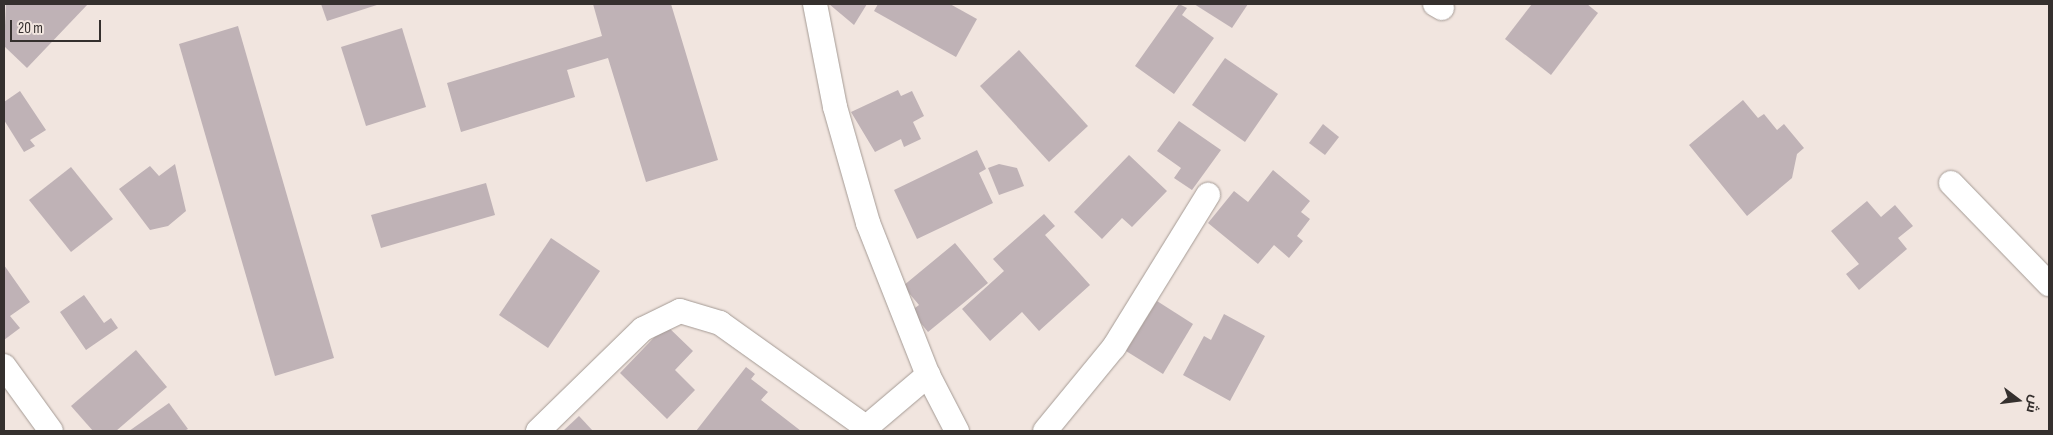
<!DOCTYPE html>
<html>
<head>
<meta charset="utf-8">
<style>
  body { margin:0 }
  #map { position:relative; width:2053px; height:435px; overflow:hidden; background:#f1e5df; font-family:"Sofia Sans Condensed",Cairo,sans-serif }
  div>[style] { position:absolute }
  .building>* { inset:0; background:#bfb2b6 }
  .roads { filter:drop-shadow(0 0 1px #a49a94) drop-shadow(0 0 1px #a49a94) }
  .minor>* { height:24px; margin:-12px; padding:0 12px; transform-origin:12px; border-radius:12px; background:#fff }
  span { translate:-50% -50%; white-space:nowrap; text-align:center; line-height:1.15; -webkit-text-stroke:4px #f1e5df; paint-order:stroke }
  .frame { position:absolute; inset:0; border:5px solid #35302e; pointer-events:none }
  .north { position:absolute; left:1993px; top:375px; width:50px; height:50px; -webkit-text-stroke:4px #f1e5df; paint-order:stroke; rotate:105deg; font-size:14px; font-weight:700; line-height:20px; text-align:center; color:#35302e }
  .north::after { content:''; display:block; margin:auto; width:18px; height:22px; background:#35302e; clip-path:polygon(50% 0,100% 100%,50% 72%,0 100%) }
  .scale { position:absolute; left:10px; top:20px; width:91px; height:22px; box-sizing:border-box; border:2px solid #35302e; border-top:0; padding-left:6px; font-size:15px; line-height:18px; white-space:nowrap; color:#35302e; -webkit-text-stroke:4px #f1e5df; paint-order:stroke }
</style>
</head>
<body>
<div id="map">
  <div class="building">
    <div style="clip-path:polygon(6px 4px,88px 4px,27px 68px,4px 46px)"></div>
    <div style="clip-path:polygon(321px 4px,380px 4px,327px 21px)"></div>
    <div style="clip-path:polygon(593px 4px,671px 4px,718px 160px,646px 182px,608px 58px,567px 70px,575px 97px,461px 132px,447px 83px,602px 36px)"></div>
    <div style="clip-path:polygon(829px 4px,867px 4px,854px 25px)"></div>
    <div style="clip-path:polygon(878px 4px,950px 4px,977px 19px,956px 57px,874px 11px)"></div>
    <div style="clip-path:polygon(1179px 4px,1187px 8px,1182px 15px,1214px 38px,1174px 94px,1135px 66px)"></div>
    <div style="clip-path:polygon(1194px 4px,1248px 4px,1232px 28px)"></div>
    <div style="clip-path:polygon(1532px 4px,1587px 4px,1598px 13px,1551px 75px,1505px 39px)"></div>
    <div style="clip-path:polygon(238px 26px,334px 358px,275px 376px,179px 44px)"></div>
    <div style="clip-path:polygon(402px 28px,426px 107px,366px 126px,341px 47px)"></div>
    <div style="clip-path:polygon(1019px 50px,1088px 126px,1049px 162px,980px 86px)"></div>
    <div style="clip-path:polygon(1225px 58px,1278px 94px,1245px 142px,1192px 105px)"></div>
    <div style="clip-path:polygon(898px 90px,901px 96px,912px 91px,924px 116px,913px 122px,921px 139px,904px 147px,901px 139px,875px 152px,851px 112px)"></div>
    <div style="clip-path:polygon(20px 91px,46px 130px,30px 140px,35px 146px,24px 152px,4px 120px,4px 102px)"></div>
    <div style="clip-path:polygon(1743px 100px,1758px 118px,1764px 114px,1777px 130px,1784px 124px,1804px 148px,1797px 154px,1792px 178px,1747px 216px,1689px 145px)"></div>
    <div style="clip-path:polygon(1179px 121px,1221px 150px,1192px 190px,1174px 178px,1181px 168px,1157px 151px)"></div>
    <div style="clip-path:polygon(1323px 124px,1339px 137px,1325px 155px,1309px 143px)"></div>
    <div style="clip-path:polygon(977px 150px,986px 169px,979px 173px,993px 203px,917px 239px,894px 190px)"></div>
    <div style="clip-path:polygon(1129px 155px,1167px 191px,1132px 227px,1122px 218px,1102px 239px,1074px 212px)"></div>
    <div style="clip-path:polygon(175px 164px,186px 211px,168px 226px,150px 230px,119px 189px,150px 166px,159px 176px)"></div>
    <div style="clip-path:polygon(999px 164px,1017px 168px,1024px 186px,999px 195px,988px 168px)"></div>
    <div style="clip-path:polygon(71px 167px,113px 219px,71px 252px,29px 200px)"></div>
    <div style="clip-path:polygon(1273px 170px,1310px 201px,1301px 212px,1310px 219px,1297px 236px,1303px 241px,1289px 258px,1274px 245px,1258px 264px,1208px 223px,1234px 191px,1248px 202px)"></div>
    <div style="clip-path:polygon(486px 183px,495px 215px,381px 248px,371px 215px)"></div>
    <div style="clip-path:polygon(1867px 201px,1881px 217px,1895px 205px,1913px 226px,1898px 238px,1907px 249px,1859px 290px,1846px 274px,1859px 264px,1831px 231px)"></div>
    <div style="clip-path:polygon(1044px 214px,1055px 226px,1045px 235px,1090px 285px,1039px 331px,1022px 312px,990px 341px,962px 309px,1004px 271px,993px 259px)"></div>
    <div style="clip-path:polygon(551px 238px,600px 271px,548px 348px,499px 315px)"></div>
    <div style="clip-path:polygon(955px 243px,988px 283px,928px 332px,911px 311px,919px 305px,903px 286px)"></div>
    <div style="clip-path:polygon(4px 265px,30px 302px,10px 316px,20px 328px,4px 340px)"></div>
    <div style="clip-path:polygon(84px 295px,104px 323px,111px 318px,118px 328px,86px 350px,60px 312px)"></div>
    <div style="clip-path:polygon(1157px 301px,1193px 324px,1163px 374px,1126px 351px)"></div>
    <div style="clip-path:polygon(1224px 314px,1265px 336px,1230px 401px,1183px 375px,1204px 336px,1211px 340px)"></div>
    <div style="clip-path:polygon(666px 325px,693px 351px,675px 370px,695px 390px,667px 419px,620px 373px)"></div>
    <div style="clip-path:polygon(136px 350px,167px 387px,116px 431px,93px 431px,71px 406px)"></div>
    <div style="clip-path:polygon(746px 367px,755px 374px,751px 379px,768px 392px,761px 400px,801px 431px,696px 431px)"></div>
    <div style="clip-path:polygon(169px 403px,188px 429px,184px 431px,129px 431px)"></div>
    <div style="clip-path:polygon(579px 416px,593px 431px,563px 431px)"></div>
  </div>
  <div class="roads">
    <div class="minor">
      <div style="left:815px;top:4px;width:105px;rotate:79deg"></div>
      <div style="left:835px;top:107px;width:121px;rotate:74.1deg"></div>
      <div style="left:868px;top:223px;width:163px;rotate:68.5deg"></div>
      <div style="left:928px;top:375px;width:63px;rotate:62.6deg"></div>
      <div style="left:1435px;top:4px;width:8px;rotate:30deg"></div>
      <div style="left:1951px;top:183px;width:141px;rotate:45.9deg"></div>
      <div style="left:4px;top:366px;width:80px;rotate:54.1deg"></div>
      <div style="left:538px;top:431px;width:146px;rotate:-44.2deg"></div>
      <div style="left:643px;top:329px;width:41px;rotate:-25.9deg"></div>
      <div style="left:680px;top:311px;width:42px;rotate:16.7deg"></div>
      <div style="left:720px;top:323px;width:179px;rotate:35.5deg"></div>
      <div style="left:862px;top:431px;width:87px;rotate:-40.3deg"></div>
      <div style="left:1045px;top:431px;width:109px;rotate:-50.6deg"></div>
      <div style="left:1114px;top:347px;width:179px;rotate:-58.3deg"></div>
    </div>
  </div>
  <div class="frame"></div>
  <div class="north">ش</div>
  <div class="scale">20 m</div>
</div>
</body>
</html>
